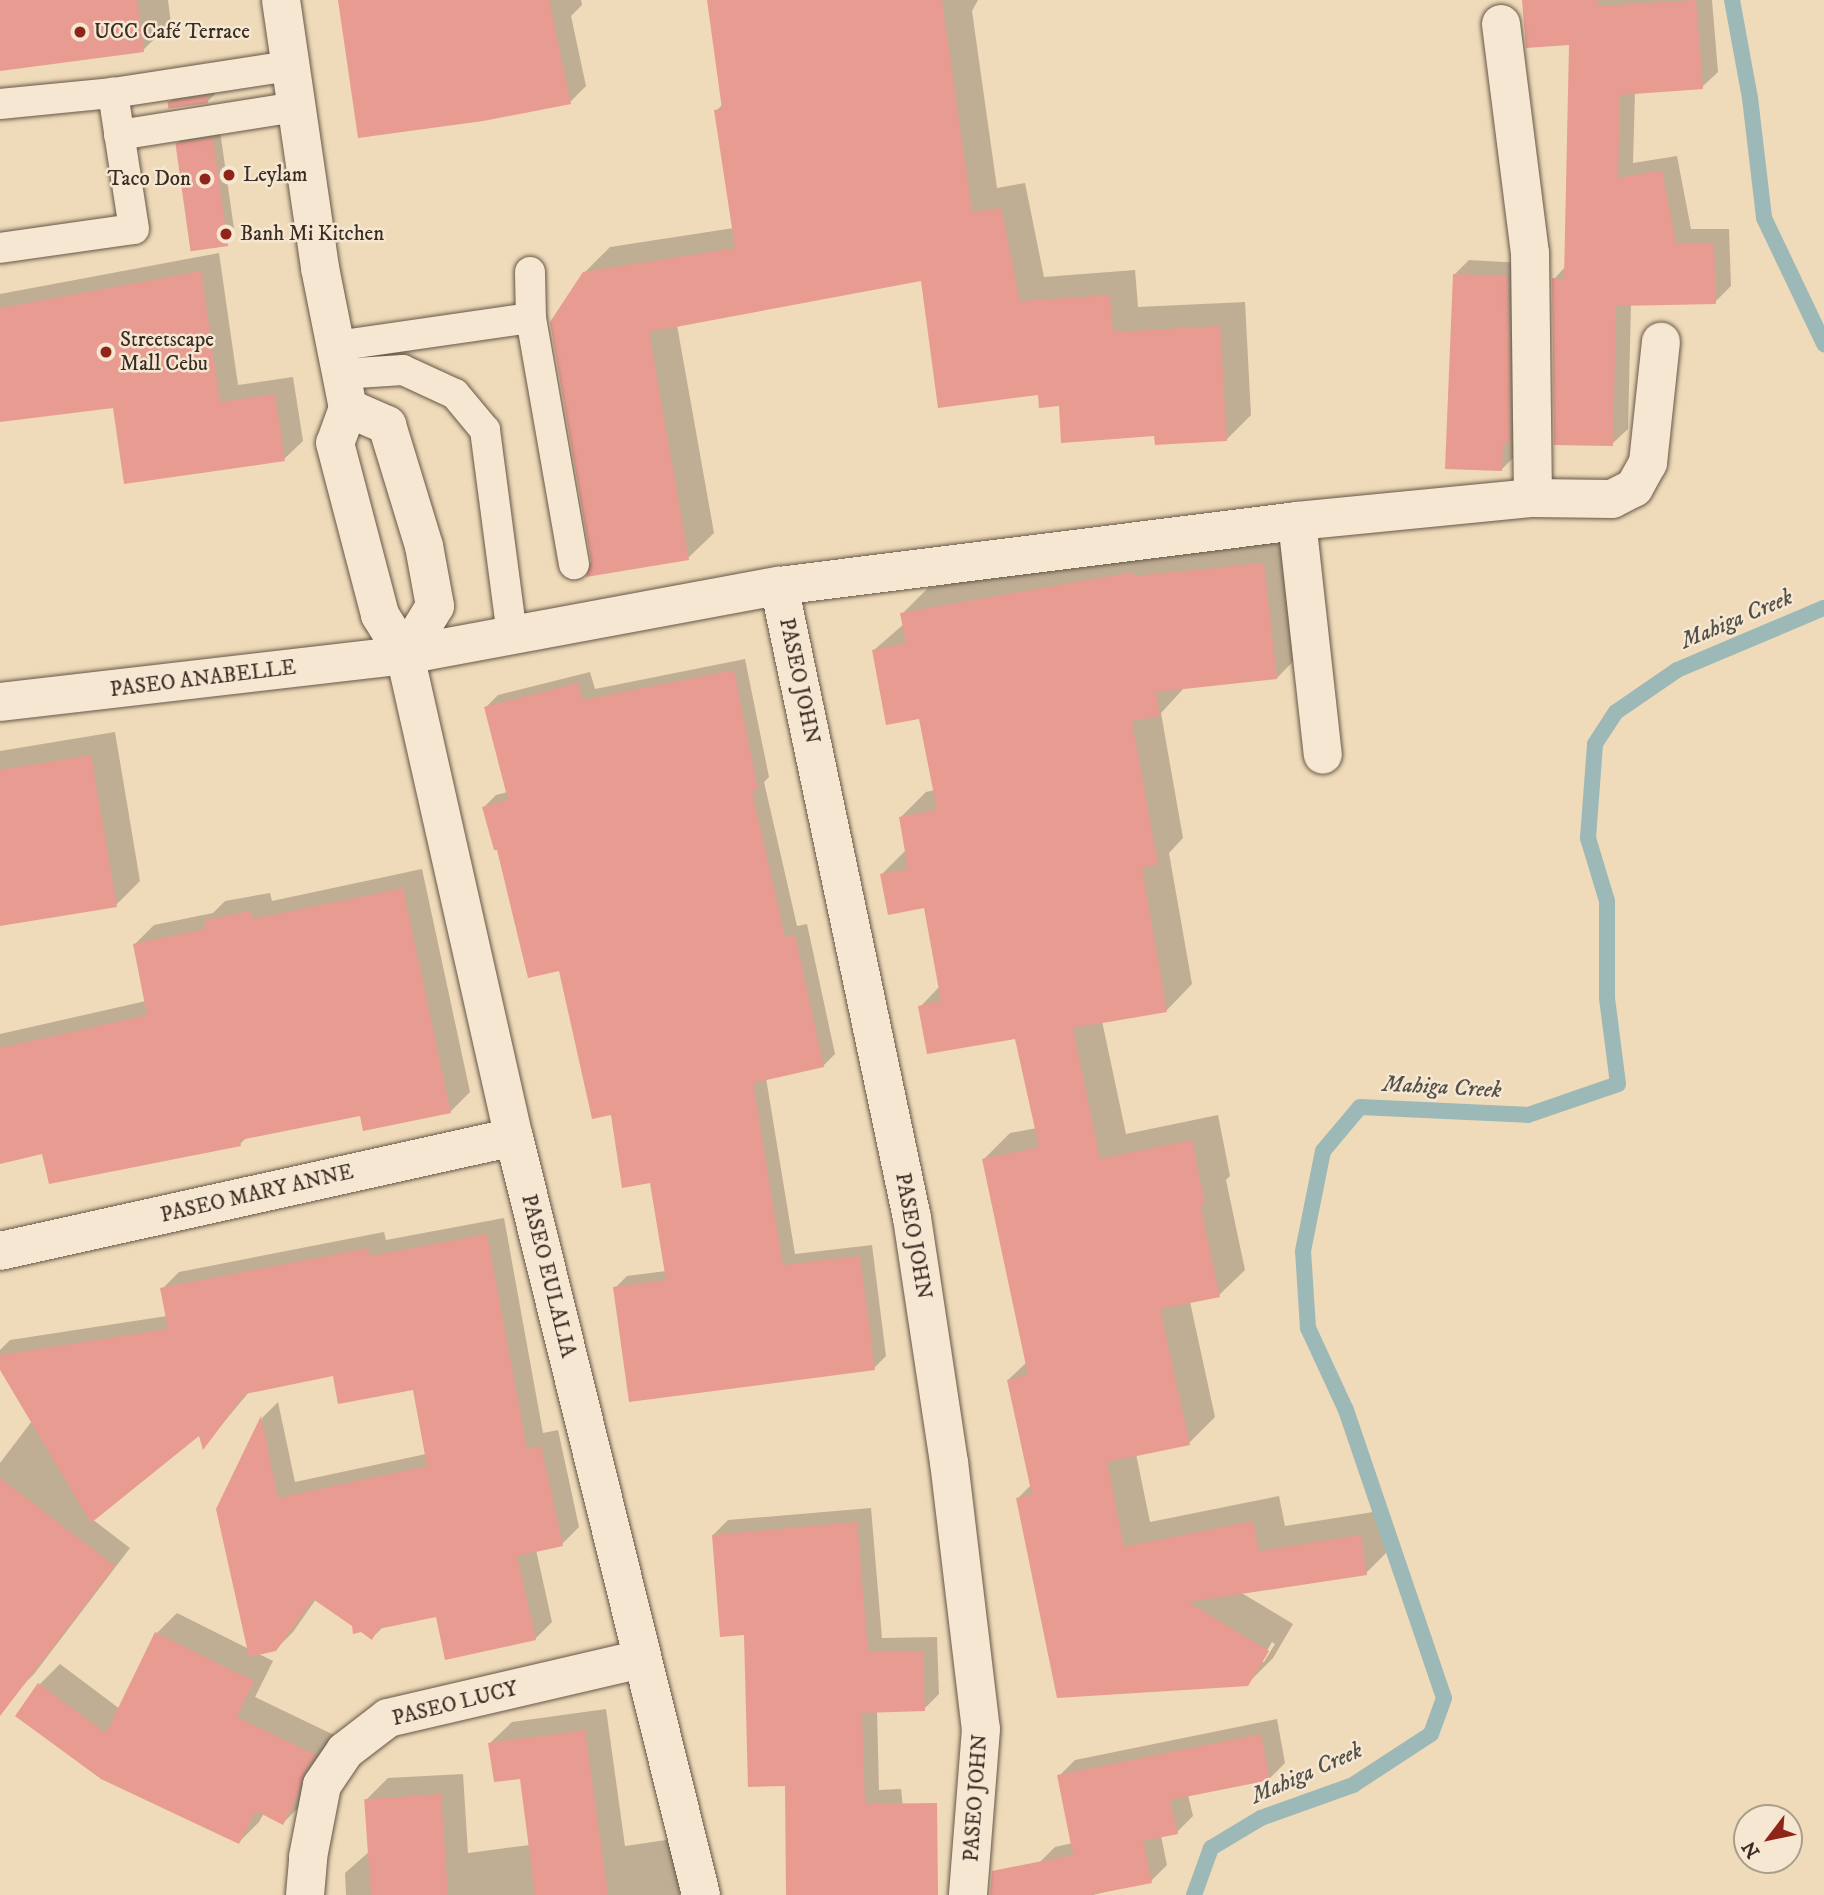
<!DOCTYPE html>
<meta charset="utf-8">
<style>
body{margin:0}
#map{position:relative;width:1824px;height:1895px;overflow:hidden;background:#efdab9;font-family:"IM FELL DW Pica",serif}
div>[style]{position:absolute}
.shadow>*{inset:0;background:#0003}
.stream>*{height:16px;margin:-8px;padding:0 8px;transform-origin:8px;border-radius:8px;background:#9cb9b7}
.building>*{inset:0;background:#e89b91;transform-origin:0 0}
.roads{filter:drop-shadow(0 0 2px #665848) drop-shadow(0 0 2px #665848)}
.lane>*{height:30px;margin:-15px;padding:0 15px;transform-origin:15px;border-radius:15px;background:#f5e7d2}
.street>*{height:38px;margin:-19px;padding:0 19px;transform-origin:19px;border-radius:19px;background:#f5e7d2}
.secondary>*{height:38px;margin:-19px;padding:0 19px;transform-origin:19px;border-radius:19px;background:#f5e7d2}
.dots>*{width:19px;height:19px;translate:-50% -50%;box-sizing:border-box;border:4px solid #f5e7d2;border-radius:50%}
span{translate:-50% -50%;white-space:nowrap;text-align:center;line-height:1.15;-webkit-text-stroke:5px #f5e7d2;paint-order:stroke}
.poi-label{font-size:21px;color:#392d23}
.left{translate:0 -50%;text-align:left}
.right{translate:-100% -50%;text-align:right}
.street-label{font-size:21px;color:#392d23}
.water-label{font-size:23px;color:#525048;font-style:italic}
.north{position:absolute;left:1733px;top:1804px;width:70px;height:70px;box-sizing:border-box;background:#f5e7d2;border:2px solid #aa9d8c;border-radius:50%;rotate:238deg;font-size:19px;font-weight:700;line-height:28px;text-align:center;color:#392d23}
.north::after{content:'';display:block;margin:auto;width:24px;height:32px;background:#8f2418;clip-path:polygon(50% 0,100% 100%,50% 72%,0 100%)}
</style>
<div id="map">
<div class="shadow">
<i style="clip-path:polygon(0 0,168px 0,171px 23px,143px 50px,0 69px)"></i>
<i style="clip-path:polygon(340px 0,581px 0,582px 5px,571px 16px,586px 86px,570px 102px)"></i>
<i style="clip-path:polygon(709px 0,978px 0,972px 11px,997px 188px,1025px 183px,1044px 277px,1135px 270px,1138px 307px,1245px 302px,1251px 415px,1226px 440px,1156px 434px,1061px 404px,1040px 393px,922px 279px,677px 325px,714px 533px,688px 558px,593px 561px,584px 273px,610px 247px,734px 228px,716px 111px,723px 104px)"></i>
<i style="clip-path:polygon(1524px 0,1712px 0,1718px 72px,1702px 87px,1635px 92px,1633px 163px,1677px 156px,1691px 229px,1729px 229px,1731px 286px,1715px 302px,1631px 304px,1628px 429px,1612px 444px,1554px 279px,1566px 266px,1571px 43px)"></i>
<i style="clip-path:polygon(215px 90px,215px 94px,207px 102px,169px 103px,177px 95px)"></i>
<i style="clip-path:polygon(220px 131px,235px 236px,227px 244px,177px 144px,184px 137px)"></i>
<i style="clip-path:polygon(219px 253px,238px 385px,293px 377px,303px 441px,284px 459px,115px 406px,0 421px,0 294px)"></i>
<i style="clip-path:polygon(1469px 260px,1522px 263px,1516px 455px,1501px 470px,1454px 275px)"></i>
<i style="clip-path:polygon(evenodd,1290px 538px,1302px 652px,1277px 678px,1185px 687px,1161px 713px,1183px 838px,1169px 853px,1192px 984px,1167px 1010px,1102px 1021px,1126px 1134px,1218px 1115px,1230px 1176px,1226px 1180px,1245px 1270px,1219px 1295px,1190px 1302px,1215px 1417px,1189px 1443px,1136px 1454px,1150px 1522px,1279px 1496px,1285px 1526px,1386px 1510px,1392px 1547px,1366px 1573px,1240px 1592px,1293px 1624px,1273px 1658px,1247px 1684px,1017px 1499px,1031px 1485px,1008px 1380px,1027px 1362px,984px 1159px,1010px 1133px,1037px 1128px,1017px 1036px,920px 1007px,940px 986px,926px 906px,882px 874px,906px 850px,900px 818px,926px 792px,935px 790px,921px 717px,874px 650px,904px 624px,902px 614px,928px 588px,1158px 547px,1290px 538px,1272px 1642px,1275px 1644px,1264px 1662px,1260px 1662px,1272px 1642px)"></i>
<i style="clip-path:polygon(745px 659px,769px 777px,764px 782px,797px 926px,807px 924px,835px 1054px,823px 1066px,766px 1078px,795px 1254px,872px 1245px,886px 1356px,874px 1368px,615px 1288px,627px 1276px,666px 1271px,652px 1181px,612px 1113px,561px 969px,498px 848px,484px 807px,496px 795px,508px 792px,486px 707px,498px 695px,590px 672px,595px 689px)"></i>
<i style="clip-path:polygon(115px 732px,140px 881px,116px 905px,0 925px,0 751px)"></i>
<i style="clip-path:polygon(422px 869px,470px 1092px,450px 1112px,362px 1114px,247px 1137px,240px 1144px,44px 1152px,0 1162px,0 1034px,146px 1001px,135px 944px,154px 925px,213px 913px,225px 901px,270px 893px,272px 901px)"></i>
<i style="clip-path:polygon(504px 1218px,543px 1433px,558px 1430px,579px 1527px,562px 1544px,536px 1550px,552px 1622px,535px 1639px,437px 1615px,385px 1625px,372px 1638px,316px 1599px,293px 1632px,276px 1649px,257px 1653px,273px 1661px,255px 1697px,334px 1735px,323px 1751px,303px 1803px,283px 1823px,264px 1813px,259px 1822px,239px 1842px,102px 1778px,17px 1716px,40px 1684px,60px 1664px,120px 1709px,157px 1633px,177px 1613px,249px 1649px,218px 1509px,263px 1417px,278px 1402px,295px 1482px,426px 1454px,414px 1388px,334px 1374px,249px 1392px,204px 1446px,201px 1433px,92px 1519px,130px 1548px,34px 1674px,18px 1690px,0 1677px,0 1463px,32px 1421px,0 1367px,0 1350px,10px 1340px,167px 1316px,162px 1289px,179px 1272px,384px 1232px,386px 1240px)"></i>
<i style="clip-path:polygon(871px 1508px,882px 1638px,937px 1637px,939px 1694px,924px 1709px,877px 1711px,879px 1790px,901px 1789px,912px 1895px,786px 1895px,786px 1784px,745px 1633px,713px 1535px,728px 1520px)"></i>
<i style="clip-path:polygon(606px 1709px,625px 1846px,673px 1839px,680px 1895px,346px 1895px,345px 1873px,370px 1851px,366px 1800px,388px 1778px,463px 1774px,468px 1853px,530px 1845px,521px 1777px,490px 1743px,512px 1722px)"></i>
<i style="clip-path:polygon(1277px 1719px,1285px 1763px,1269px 1779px,1188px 1795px,1193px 1816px,1177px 1832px,1161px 1836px,1167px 1865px,1151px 1881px,1093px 1895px,1045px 1895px,1039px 1863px,1055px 1847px,1073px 1843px,1059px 1776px,1075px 1760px)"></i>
</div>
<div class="stream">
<i style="left:1732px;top:0;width:100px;rotate:79.6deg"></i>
<i style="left:1750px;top:98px;width:121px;rotate:83.3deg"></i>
<i style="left:1764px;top:218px;width:140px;rotate:64.5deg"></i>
<i style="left:1194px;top:1895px;width:50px;rotate:-70.1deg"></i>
<i style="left:1211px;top:1848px;width:58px;rotate:-31deg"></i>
<i style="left:1261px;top:1818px;width:98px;rotate:-19.7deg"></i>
<i style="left:1353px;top:1785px;width:93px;rotate:-33.2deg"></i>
<i style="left:1431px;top:1734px;width:38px;rotate:-70deg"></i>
<i style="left:1444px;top:1698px;width:306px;rotate:-108.8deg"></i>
<i style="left:1345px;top:1408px;width:88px;rotate:-114.8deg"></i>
<i style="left:1308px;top:1328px;width:77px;rotate:-93.7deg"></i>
<i style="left:1303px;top:1251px;width:102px;rotate:-78.7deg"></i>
<i style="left:1323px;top:1151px;width:57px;rotate:-49.9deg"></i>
<i style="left:1360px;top:1107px;width:168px;rotate:2.7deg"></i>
<i style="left:1528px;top:1115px;width:95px;rotate:-19deg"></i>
<i style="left:1618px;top:1084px;width:87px;rotate:-97.3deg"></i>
<i style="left:1607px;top:998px;width:97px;rotate:-90deg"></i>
<i style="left:1607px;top:901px;width:66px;rotate:-106.8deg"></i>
<i style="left:1588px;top:838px;width:94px;rotate:-85.7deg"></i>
<i style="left:1595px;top:744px;width:38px;rotate:-57deg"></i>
<i style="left:1616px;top:712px;width:74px;rotate:-34.5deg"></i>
<i style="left:1677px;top:670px;width:160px;rotate:-22.9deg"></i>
</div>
<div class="building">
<i style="clip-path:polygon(0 0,137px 0,144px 52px,0 71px)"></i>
<i style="clip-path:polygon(338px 0,549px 0,571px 104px,483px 121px,358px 138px)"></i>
<i style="clip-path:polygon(707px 0,942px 0,972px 212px,1001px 208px,1020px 301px,1110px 295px,1113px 332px,1220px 326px,1227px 441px,1155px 445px,1154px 436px,1061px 443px,1059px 406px,1039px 408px,1038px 395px,938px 408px,921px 281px,649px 332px,689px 560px,586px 577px,591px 561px,550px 322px,583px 272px,735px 248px,714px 110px,722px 109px)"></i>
<i style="clip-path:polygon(1522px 0,1598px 0,1598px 6px,1696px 0,1703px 89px,1620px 95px,1618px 178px,1662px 170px,1676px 244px,1714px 244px,1716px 304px,1616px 306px,1613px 446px,1554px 445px,1552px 278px,1564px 279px,1569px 45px,1526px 48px)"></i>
<i style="left:207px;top:96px;width:7px;height:40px;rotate:82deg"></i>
<i style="left:213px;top:138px;width:109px;height:38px;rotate:82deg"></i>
<i style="clip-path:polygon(201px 271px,220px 402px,275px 394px,285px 461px,124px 484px,113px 408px,0 422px,0 308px)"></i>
<i style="clip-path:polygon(1453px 274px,1508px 276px,1510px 443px,1503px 443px,1502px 471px,1445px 469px)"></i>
<i style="clip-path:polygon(1264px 563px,1277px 679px,1156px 692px,1160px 716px,1132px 721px,1158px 865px,1142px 868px,1167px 1012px,1073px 1028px,1100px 1159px,1192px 1140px,1205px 1204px,1200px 1205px,1220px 1297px,1160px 1309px,1190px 1445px,1107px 1462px,1124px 1547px,1253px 1521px,1259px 1551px,1361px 1535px,1367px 1575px,1188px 1602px,1269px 1651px,1248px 1686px,1057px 1698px,1016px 1498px,1032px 1495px,1007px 1380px,1028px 1375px,982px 1159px,1039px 1147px,1015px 1039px,927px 1054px,918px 1006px,941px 1001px,924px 908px,888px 915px,880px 874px,908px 869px,899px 817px,937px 810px,919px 719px,886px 725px,872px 650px,906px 643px,900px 613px,1133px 572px,1134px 576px)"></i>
<i style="clip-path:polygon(734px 670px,758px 790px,752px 792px,785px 937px,795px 935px,824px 1067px,753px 1083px,783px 1265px,860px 1256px,875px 1370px,629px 1402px,613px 1287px,666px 1280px,650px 1183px,622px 1188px,611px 1115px,592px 1119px,559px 971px,528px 978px,497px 850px,494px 850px,482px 807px,508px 800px,484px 707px,578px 683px,583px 700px)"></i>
<i style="clip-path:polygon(91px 755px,117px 907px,0 926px,0 770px)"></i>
<i style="clip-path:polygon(403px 888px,451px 1113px,363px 1131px,360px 1116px,240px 1140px,241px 1146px,49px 1184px,42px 1154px,0 1164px,0 1048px,147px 1015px,133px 944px,206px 929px,204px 920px,251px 911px,253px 919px)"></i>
<i style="clip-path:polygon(487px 1234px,527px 1449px,541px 1446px,563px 1546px,517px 1556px,536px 1640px,445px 1660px,436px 1617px,378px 1629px,372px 1640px,361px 1632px,353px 1634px,352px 1626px,313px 1599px,276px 1651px,249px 1657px,216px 1509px,261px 1416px,278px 1498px,427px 1466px,413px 1390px,338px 1404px,333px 1376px,245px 1394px,203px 1450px,199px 1436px,91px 1523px,0 1370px,0 1355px,168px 1329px,160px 1288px,368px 1248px,370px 1256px)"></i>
<i style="clip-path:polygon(0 1478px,115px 1566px,0 1716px)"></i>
<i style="clip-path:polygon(857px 1522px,868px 1652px,923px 1651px,925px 1711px,862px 1713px,865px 1804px,937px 1803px,938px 1895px,786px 1895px,785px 1786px,748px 1787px,744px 1635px,720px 1637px,712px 1535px)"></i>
<i style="clip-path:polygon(155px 1632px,254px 1681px,237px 1717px,316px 1755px,304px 1773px,298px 1795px,283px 1825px,256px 1811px,239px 1844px,101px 1779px,15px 1716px,38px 1683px,106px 1733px)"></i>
<i style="clip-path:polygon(585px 1730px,608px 1895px,535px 1895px,520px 1779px,494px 1782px,488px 1743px)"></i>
<i style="clip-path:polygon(1261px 1734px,1270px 1780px,1170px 1800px,1178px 1834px,1143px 1841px,1152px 1883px,1090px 1895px,990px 1895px,992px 1871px,1073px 1855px,1057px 1775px)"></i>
<i style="left:441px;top:1794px;width:101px;height:77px;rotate:86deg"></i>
</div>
<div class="roads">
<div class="lane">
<i style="left:0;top:104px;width:114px;rotate:-5.6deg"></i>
<i style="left:113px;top:93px;width:179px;rotate:-8.7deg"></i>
<i style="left:119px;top:135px;width:179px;rotate:-9deg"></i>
<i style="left:0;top:248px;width:135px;rotate:-8.1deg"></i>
<i style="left:134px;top:229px;width:138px;rotate:-98.8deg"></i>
<i style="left:530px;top:272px;width:46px;rotate:88.8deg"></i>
<i style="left:531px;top:318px;width:250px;rotate:80.1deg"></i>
<i style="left:336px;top:346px;width:197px;rotate:-8.2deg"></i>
<i style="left:341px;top:374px;width:62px;rotate:-3.7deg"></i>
<i style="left:403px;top:370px;width:57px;rotate:24.8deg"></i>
<i style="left:455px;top:394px;width:47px;rotate:50.2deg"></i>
<i style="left:485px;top:430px;width:207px;rotate:82.5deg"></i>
</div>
<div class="street">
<i style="left:1501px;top:24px;width:231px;rotate:82.8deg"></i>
<i style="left:1530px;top:253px;width:245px;rotate:89.3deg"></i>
<i style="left:1297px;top:521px;width:235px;rotate:83.7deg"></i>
<i style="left:779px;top:586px;width:646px;rotate:78.12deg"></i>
<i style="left:912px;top:1218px;width:247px;rotate:81.4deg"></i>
<i style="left:949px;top:1462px;width:269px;rotate:83.2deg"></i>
<i style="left:981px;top:1729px;width:167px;rotate:94.5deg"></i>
<i style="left:0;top:702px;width:408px;rotate:-6.6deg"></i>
<i style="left:405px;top:655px;width:380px;rotate:-10.5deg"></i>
<i style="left:779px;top:586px;width:522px;rotate:-7.15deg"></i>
<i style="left:1297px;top:521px;width:237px;rotate:-5.6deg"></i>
<i style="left:1533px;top:498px;width:79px;rotate:0.7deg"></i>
<i style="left:1612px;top:499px;width:25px;rotate:-27deg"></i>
<i style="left:1634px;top:488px;width:29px;rotate:-61deg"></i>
<i style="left:1648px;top:463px;width:122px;rotate:-83.9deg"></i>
<i style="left:0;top:1251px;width:526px;rotate:-12.51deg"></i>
<i style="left:305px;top:1895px;width:38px;rotate:-85deg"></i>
<i style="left:308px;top:1857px;width:73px;rotate:-79deg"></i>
<i style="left:322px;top:1785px;width:41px;rotate:-55.9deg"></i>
<i style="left:345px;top:1751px;width:54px;rotate:-37.5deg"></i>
<i style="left:388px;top:1718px;width:260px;rotate:-13.1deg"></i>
</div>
<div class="secondary">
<i style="left:281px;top:0;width:271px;rotate:81.7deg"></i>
<i style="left:320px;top:268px;width:143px;rotate:78.7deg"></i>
<i style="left:348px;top:408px;width:37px;rotate:110deg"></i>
<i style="left:335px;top:443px;width:178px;rotate:75.3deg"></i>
<i style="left:380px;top:615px;width:47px;rotate:58deg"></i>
<i style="left:405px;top:655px;width:494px;rotate:77.3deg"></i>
<i style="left:514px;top:1137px;width:781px;rotate:76.14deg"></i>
<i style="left:348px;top:408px;width:43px;rotate:23.6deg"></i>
<i style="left:387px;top:425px;width:127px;rotate:73deg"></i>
<i style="left:424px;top:546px;width:61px;rotate:79.6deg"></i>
<i style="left:435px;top:606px;width:57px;rotate:121.5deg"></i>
</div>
</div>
<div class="dots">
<i style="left:80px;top:32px;background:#8f2418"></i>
<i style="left:229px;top:175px;background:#8f2418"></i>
<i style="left:205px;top:179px;background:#8f2418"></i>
<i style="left:226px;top:234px;background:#8f2418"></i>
<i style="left:106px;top:352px;background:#8f2418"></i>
</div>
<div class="poi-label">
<span class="left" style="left:94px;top:32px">UCC Café Terrace</span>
<span class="left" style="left:243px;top:175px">Leylam</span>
<span class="right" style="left:191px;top:179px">Taco Don</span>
<span class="left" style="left:240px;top:234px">Banh Mi Kitchen</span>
<span class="left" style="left:120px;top:352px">Streetscape<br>Mall Cebu</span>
</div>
<div class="street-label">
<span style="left:203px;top:679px;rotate:-7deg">PASEO ANABELLE</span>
<span style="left:799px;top:681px;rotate:78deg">PASEO JOHN</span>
<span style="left:257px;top:1194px;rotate:-13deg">PASEO MARY ANNE</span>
<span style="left:913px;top:1236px;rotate:80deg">PASEO JOHN</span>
<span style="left:548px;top:1276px;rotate:76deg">PASEO EULALIA</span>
<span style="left:455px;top:1704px;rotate:-14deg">PASEO LUCY</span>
<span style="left:976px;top:1798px;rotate:-86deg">PASEO JOHN</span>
</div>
<div class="water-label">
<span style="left:1737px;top:620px;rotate:-23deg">Mahiga Creek</span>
<span style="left:1442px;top:1088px;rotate:3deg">Mahiga Creek</span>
<span style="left:1307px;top:1774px;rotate:-24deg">Mahiga Creek</span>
</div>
<div class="north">N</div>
</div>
